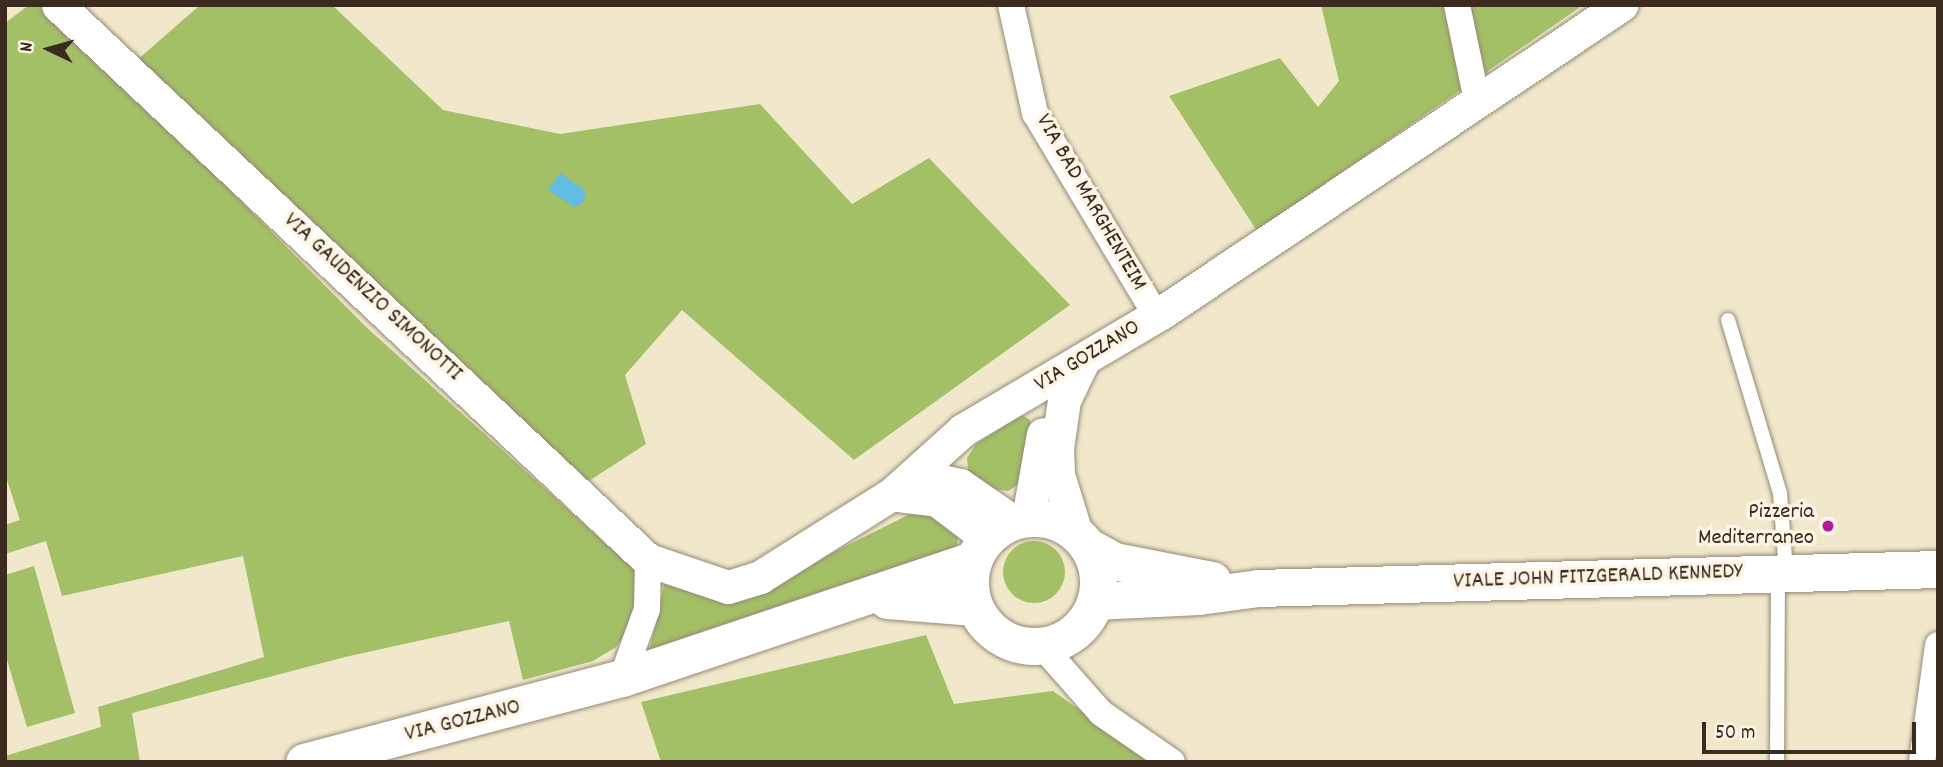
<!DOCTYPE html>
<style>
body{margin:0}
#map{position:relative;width:1943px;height:767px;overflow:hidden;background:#f1e8cc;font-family:Dekko,sans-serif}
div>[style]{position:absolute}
.green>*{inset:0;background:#a3c067}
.round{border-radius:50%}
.water>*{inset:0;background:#65bce2}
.roads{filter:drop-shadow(0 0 2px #968975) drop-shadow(0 0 2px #968975)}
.service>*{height:14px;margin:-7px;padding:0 7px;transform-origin:7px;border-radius:7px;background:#fff}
.minor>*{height:26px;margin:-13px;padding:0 13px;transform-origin:13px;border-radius:13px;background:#fff}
.tertiary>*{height:33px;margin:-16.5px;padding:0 16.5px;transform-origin:16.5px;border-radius:16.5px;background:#fff}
.secondary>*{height:37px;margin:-18.5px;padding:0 18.5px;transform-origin:18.5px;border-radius:18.5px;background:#fff}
.secondary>.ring{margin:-18.5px;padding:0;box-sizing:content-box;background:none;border:37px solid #fff;border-radius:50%}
.dots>*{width:19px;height:19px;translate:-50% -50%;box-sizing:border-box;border:4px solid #fcf5e5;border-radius:50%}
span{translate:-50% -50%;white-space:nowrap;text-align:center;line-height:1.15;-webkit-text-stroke:7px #fcf5e5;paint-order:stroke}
.street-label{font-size:23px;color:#3b2a1e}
.poi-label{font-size:23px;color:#3b2a1e}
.right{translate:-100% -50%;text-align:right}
.frame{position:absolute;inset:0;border:7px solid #3b2a1e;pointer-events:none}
.north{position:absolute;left:14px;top:14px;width:70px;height:70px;-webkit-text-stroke:5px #fcf5e5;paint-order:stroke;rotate:275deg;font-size:19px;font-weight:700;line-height:28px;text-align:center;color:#3b2a1e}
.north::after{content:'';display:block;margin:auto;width:24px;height:32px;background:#3b2a1e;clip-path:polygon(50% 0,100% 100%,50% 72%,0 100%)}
.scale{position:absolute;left:1702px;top:722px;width:214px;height:32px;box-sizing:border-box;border:4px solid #3b2a1e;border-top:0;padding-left:9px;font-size:21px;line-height:24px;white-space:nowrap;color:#3b2a1e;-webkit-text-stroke:5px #fcf5e5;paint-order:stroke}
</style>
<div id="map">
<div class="green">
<i style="clip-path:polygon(29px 5px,47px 5px,365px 326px,636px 571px,640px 590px,631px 626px,616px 647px,593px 661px,523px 680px,509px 621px,345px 657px,132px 713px,140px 762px,5px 762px,5px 756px,101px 727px,98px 707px,264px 657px,243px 556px,62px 596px,46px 541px,5px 554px,5px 525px,20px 520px,5px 474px,5px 23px)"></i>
<i style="clip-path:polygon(200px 5px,332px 5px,443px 110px,560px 134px,760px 104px,852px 204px,929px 158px,1070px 305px,854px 460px,682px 310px,625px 375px,646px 444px,575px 490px,127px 69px)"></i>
<i style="clip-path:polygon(1321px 5px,1583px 5px,1257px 231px,1169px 96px,1280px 58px,1318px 107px,1339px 81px)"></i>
<i style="clip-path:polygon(1022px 415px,1030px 420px,1030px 447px,1019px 484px,1008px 491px,979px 487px,968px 471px,967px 458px,976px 444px)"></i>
<i style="clip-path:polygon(924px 507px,959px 532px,957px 545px,934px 566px,648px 657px,665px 581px,756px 591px)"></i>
<i class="round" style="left:1003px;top:541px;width:62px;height:62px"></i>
<i style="clip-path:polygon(34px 566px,75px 713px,27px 727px,5px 653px,5px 575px)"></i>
<i style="clip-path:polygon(926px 635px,954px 704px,1053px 691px,1153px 762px,661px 762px,641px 702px)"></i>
</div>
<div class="water">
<i style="clip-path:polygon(560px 173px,586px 191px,583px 203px,574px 207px,548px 190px)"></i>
</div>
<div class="roads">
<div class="service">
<i style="left:1728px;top:320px;width:181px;rotate:73.3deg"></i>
<i style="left:1780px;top:493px;width:78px;rotate:85.6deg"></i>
<i style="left:1777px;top:762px;width:188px;rotate:-89.7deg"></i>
</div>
<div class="minor">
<i style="left:1011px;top:5px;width:111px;rotate:77.5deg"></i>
<i style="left:1035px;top:113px;width:235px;rotate:59.1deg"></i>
<i style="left:1457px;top:5px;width:98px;rotate:78.2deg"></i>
<i style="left:1042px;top:646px;width:89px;rotate:48.6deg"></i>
<i style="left:1101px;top:713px;width:86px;rotate:34.6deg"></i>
<i style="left:622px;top:678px;width:73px;rotate:-70.1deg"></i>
<i style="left:647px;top:609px;width:49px;rotate:-88.8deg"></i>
<i style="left:1922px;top:762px;width:118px;rotate:-82.2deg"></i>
</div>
<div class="tertiary">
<i style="left:58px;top:5px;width:810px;rotate:43.25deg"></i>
<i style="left:648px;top:560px;width:84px;rotate:18.6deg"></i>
<i style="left:728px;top:587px;width:34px;rotate:-17deg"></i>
<i style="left:760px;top:577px;width:156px;rotate:-32.2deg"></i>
<i style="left:892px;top:494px;width:96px;rotate:-42deg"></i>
<i style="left:963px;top:430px;width:230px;rotate:-30.6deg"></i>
<i style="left:1161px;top:313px;width:554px;rotate:-33.8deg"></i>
<i style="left:914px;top:475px;width:47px;rotate:12.3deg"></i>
<i style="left:960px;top:485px;width:63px;rotate:34.7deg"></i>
<i style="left:898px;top:495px;width:39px;rotate:7deg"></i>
<i style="left:937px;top:500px;width:63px;rotate:37.2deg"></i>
<i style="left:1028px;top:518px;width:85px;rotate:-79.9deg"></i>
<i style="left:1076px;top:533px;width:61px;rotate:-107.2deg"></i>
<i style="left:1058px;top:475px;width:27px;rotate:-92deg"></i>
<i style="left:1057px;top:448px;width:49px;rotate:-81.7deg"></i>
<i style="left:1064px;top:400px;width:43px;rotate:-64deg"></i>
</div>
<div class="secondary">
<i class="ring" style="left:970px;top:518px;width:91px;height:91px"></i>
<i style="left:1087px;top:546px;width:31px;rotate:29deg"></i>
<i style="left:1114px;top:561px;width:100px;rotate:11deg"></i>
<i style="left:887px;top:600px;width:87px;rotate:4.6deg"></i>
<i style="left:1095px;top:601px;width:104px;rotate:-2.8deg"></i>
<i style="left:1199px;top:596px;width:60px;rotate:-7.7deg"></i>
<i style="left:1258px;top:588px;width:680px;rotate:-1.6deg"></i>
<i style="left:304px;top:762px;width:329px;rotate:-14.8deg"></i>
<i style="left:622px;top:678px;width:370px;rotate:-18.6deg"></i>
</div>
</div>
<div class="dots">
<i style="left:1828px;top:526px;background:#b5179e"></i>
</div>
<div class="street-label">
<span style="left:1090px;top:203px;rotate:60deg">VIA BAD MARGHENTEIM</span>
<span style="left:372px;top:298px;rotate:43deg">VIA GAUDENZIO SIMONOTTI</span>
<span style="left:1088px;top:357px;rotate:-31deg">VIA GOZZANO</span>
<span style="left:1598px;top:578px;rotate:-2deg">VIALE JOHN FITZGERALD KENNEDY</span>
<span style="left:463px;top:722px;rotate:-14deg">VIA GOZZANO</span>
</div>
<div class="poi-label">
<span class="right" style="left:1814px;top:526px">Pizzeria<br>Mediterraneo</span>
</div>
<div class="frame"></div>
<div class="north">N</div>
<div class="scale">50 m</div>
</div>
